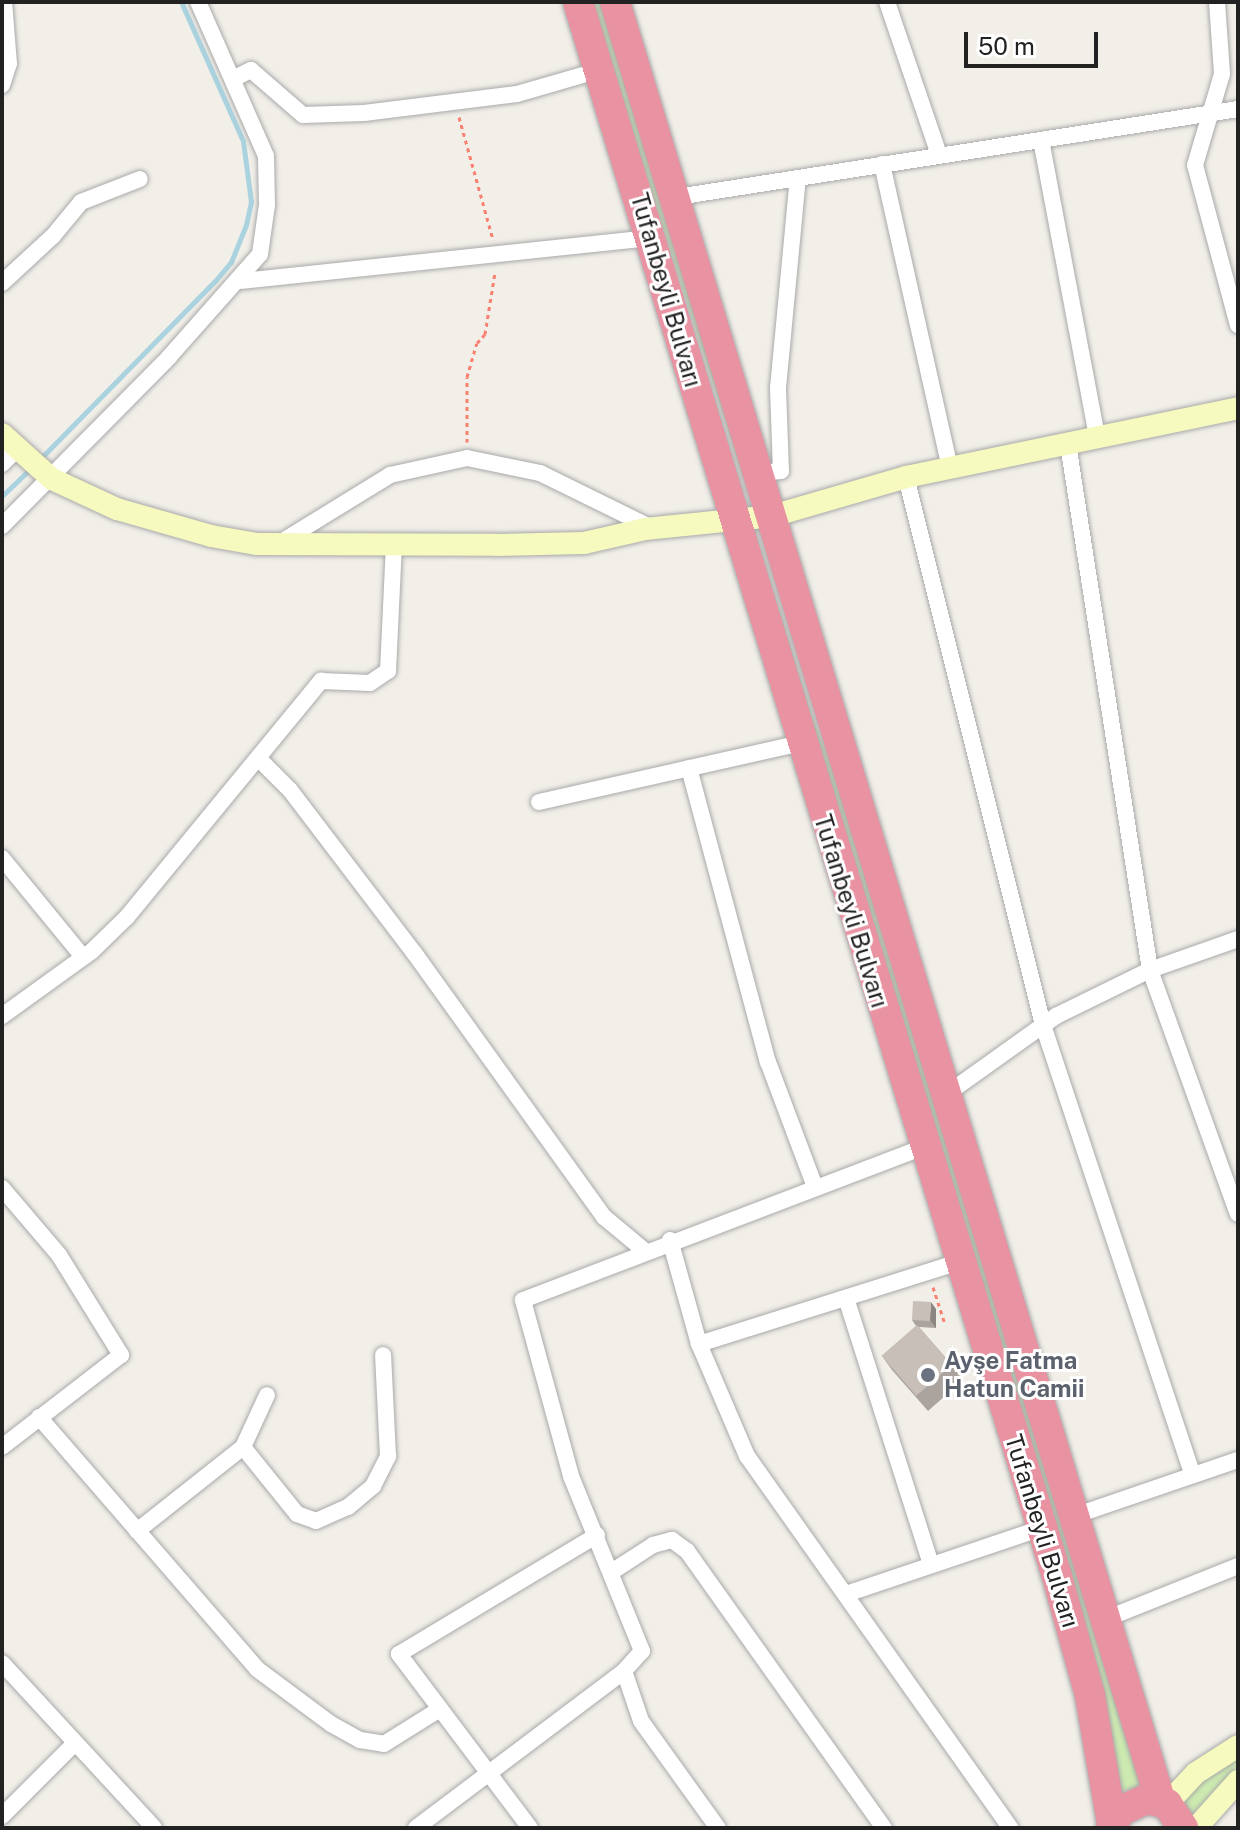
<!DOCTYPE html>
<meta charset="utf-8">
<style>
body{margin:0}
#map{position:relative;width:1240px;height:1830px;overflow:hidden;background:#f2efe9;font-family:"Public Sans",sans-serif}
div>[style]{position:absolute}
.grass>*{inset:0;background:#cdebb0}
.stream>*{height:5px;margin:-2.5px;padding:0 2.5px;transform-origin:2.5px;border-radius:2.5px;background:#aad3df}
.path>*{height:3px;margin-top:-1.5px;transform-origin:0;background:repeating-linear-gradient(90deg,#fa8072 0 4px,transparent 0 8px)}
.roads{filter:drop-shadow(0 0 2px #a9a9a9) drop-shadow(0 0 2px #a9a9a9)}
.street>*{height:16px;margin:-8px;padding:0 8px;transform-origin:8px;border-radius:8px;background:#fff}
.secondary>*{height:22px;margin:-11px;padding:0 11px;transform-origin:11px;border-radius:11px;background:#f7fabf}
.highway>*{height:30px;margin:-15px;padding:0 15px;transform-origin:15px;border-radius:15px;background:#e892a2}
.wall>*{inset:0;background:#aba49e}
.shaded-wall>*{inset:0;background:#8b8681}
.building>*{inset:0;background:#c7bfb8;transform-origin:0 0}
.dots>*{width:22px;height:22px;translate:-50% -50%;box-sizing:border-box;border:4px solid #fff;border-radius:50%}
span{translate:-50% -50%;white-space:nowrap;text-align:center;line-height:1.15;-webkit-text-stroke:6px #fff;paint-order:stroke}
.street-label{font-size:24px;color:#222}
.worship-label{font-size:24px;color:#5b616d;font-weight:700}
.left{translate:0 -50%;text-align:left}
.frame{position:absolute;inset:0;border:4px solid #222;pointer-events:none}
.scale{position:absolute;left:964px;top:32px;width:134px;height:36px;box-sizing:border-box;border:4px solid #222;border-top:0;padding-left:10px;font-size:24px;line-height:28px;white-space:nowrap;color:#222;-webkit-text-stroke:6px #fff;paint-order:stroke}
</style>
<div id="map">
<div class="grass">
<i style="clip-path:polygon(591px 2px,602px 2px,745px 473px,742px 474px)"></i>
<i style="clip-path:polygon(755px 532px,810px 710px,851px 819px,1146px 1785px,1122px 1791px,1114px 1749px,751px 533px)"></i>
<i style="clip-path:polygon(1238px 1758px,1238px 1765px,1185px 1822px,1174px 1799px)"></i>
</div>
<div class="stream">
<i style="left:41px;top:458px;width:248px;rotate:-45.5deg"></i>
<i style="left:215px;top:281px;width:25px;rotate:-50deg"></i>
<i style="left:231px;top:262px;width:40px;rotate:-68deg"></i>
<i style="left:246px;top:225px;width:24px;rotate:-78deg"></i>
<i style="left:251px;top:202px;width:62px;rotate:-97.5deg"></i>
<i style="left:243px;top:141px;width:152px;rotate:-114deg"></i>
<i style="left:2px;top:496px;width:40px;rotate:-44deg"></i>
</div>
<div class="path">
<i style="left:459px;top:117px;width:128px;rotate:74.5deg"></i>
<i style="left:467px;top:442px;width:65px;rotate:-90deg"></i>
<i style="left:467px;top:377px;width:35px;rotate:-74deg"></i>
<i style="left:477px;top:343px;width:12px;rotate:-48deg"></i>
<i style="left:485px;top:334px;width:63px;rotate:-80.8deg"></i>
<i style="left:933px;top:1287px;width:39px;rotate:72deg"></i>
</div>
<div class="roads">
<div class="street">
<i style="left:887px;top:2px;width:162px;rotate:71.2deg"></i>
<i style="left:1217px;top:2px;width:72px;rotate:86deg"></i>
<i style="left:1222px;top:74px;width:95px;rotate:106.5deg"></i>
<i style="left:1195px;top:165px;width:166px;rotate:75deg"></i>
<i style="left:233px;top:79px;width:20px;rotate:-27deg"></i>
<i style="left:251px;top:70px;width:69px;rotate:40.9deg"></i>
<i style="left:303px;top:115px;width:61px;rotate:-1.9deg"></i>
<i style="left:364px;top:113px;width:154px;rotate:-7.1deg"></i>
<i style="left:517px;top:94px;width:86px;rotate:-16.1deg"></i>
<i style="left:2px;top:85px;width:22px;rotate:-72deg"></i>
<i style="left:9px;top:64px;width:62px;rotate:-94.6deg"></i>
<i style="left:1041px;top:140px;width:302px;rotate:79.3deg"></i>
<i style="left:882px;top:164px;width:312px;rotate:77.4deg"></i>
<i style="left:677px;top:197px;width:568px;rotate:-8.91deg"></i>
<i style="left:241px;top:281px;width:413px;rotate:-6deg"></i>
<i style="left:2px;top:283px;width:69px;rotate:-42.7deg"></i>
<i style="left:53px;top:236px;width:44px;rotate:-50.5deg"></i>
<i style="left:81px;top:202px;width:63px;rotate:-21.3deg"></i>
<i style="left:1068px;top:444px;width:532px;rotate:81.14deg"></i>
<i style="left:1150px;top:970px;width:259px;rotate:70.2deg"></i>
<i style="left:2px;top:464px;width:24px;rotate:-45deg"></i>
<i style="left:759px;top:473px;width:22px;rotate:-5deg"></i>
<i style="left:781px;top:471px;width:83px;rotate:-92.1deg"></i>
<i style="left:778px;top:388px;width:211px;rotate:-84.6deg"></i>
<i style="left:906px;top:477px;width:565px;rotate:75.96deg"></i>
<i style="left:1043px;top:1025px;width:474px;rotate:71.6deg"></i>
<i style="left:2px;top:526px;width:238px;rotate:-45.3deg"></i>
<i style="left:169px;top:357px;width:137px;rotate:-48.5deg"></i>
<i style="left:260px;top:254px;width:49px;rotate:-81.9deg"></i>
<i style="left:267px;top:205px;width:49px;rotate:-91.2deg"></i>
<i style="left:266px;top:156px;width:168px;rotate:-113.8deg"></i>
<i style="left:278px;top:544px;width:132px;rotate:-31.6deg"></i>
<i style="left:390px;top:475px;width:79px;rotate:-12.4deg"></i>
<i style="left:467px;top:458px;width:75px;rotate:11.6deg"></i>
<i style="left:540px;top:473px;width:125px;rotate:26.2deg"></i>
<i style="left:258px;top:758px;width:45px;rotate:45deg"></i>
<i style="left:290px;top:790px;width:206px;rotate:52.7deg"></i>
<i style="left:415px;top:954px;width:324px;rotate:54.3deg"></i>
<i style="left:604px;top:1217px;width:53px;rotate:39.7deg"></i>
<i style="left:689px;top:768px;width:304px;rotate:75deg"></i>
<i style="left:768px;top:1062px;width:134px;rotate:69.4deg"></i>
<i style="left:539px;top:802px;width:268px;rotate:-12.7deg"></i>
<i style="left:2px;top:858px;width:128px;rotate:50.7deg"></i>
<i style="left:2px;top:1016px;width:111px;rotate:-35.8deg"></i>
<i style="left:92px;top:951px;width:49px;rotate:-44.2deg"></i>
<i style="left:127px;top:917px;width:306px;rotate:-50.6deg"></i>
<i style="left:321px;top:681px;width:49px;rotate:2.3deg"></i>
<i style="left:370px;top:683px;width:22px;rotate:-34deg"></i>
<i style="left:388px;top:671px;width:125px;rotate:-87.3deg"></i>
<i style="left:948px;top:1093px;width:133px;rotate:-35.5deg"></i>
<i style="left:1056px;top:1016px;width:105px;rotate:-26.1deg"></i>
<i style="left:1150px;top:970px;width:93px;rotate:-19.4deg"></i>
<i style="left:2px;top:1188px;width:88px;rotate:49.6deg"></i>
<i style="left:59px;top:1255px;width:118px;rotate:58.2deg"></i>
<i style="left:121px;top:1355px;width:150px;rotate:142.3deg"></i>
<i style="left:670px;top:1240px;width:108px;rotate:74.4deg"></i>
<i style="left:699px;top:1344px;width:122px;rotate:66.8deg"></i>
<i style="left:747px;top:1456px;width:456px;rotate:54.7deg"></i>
<i style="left:846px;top:1298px;width:280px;rotate:72.3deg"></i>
<i style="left:699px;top:1344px;width:273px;rotate:-17.5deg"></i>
<i style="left:39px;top:1417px;width:333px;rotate:49.1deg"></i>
<i style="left:257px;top:1669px;width:92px;rotate:36.6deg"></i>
<i style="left:331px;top:1724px;width:33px;rotate:29deg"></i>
<i style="left:360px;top:1740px;width:24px;rotate:9deg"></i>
<i style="left:384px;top:1744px;width:66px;rotate:-32deg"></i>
<i style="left:243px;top:1447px;width:86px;rotate:51.1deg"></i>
<i style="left:297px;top:1514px;width:20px;rotate:20deg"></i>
<i style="left:316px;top:1521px;width:35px;rotate:-24deg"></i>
<i style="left:348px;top:1507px;width:33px;rotate:-40deg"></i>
<i style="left:373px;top:1486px;width:34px;rotate:-63deg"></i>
<i style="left:388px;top:1456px;width:101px;rotate:-92.8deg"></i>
<i style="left:1077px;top:1515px;width:170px;rotate:-18.9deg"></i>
<i style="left:137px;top:1531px;width:135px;rotate:-38.4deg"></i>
<i style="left:243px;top:1447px;width:57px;rotate:-65.2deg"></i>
<i style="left:613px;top:1571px;width:48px;rotate:-33deg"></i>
<i style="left:653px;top:1545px;width:20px;rotate:-15deg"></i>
<i style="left:672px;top:1540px;width:19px;rotate:36deg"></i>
<i style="left:687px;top:1551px;width:340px;rotate:54.6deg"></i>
<i style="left:846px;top:1594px;width:207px;rotate:-18.6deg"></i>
<i style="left:1108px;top:1618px;width:140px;rotate:-21.8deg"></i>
<i style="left:2px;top:1663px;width:224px;rotate:47.3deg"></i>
<i style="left:624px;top:1671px;width:53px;rotate:71.2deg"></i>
<i style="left:641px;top:1721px;width:132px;rotate:54.3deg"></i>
<i style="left:2px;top:1816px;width:103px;rotate:-45deg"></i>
<i style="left:416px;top:1828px;width:261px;rotate:-37deg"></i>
<i style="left:624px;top:1671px;width:27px;rotate:-48deg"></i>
<i style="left:642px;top:1651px;width:189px;rotate:-112.1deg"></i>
<i style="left:571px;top:1476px;width:182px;rotate:-105.3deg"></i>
<i style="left:523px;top:1300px;width:428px;rotate:-20.9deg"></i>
<i style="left:530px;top:1828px;width:218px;rotate:-127deg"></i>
<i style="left:399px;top:1654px;width:231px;rotate:-31deg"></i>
</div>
<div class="secondary">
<i style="left:2px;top:434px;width:67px;rotate:42deg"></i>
<i style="left:52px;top:479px;width:72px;rotate:24.8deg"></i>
<i style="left:117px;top:509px;width:98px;rotate:16deg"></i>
<i style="left:211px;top:536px;width:47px;rotate:9.9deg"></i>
<i style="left:257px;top:544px;width:240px;rotate:0.2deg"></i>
<i style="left:497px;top:545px;width:87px;rotate:-1.3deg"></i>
<i style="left:584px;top:543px;width:63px;rotate:-12.9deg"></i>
<i style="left:645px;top:529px;width:128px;rotate:-5.8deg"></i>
<i style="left:772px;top:516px;width:140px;rotate:-16.2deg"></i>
<i style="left:906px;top:477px;width:339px;rotate:-11.7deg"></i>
<i style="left:1167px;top:1804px;width:42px;rotate:-46.9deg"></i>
<i style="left:1196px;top:1773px;width:50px;rotate:-32.7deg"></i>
<i style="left:1196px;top:1828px;width:63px;rotate:-48.2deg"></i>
</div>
<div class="highway">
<i style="left:578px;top:2px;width:1642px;rotate:73.08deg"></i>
<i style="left:1056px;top:1573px;width:128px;rotate:74.5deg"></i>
<i style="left:1090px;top:1696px;width:129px;rotate:80.2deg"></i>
<i style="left:615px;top:2px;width:1881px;rotate:73.13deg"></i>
<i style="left:1111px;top:1828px;width:19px;rotate:-62deg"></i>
<i style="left:1120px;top:1811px;width:30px;rotate:-24deg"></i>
<i style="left:1147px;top:1799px;width:21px;rotate:14deg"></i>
<i style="left:1167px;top:1804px;width:29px;rotate:56deg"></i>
</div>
</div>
<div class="wall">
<i style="clip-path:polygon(936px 1309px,936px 1328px,919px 1327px,952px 1365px,963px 1380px,928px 1411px,892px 1370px,882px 1356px,916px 1326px,912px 1320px)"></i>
</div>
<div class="shaded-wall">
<i style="clip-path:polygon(931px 1302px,936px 1309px,936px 1328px,930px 1320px)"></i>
</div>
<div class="building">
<i style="left:913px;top:1301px;width:18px;height:19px;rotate:3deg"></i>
<i style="left:917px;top:1325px;width:53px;height:47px;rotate:49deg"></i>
</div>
<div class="dots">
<i style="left:928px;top:1375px;background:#6b7280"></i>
</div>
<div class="street-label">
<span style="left:666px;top:290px;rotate:74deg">Tufanbeyli Bulvarı</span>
<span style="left:851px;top:911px;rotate:73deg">Tufanbeyli Bulvarı</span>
<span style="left:1042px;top:1531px;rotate:73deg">Tufanbeyli Bulvarı</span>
</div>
<div class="worship-label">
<span class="left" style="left:944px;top:1375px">Ayşe Fatma<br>Hatun Camii</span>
</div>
<div class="frame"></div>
<div class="scale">50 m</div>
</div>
